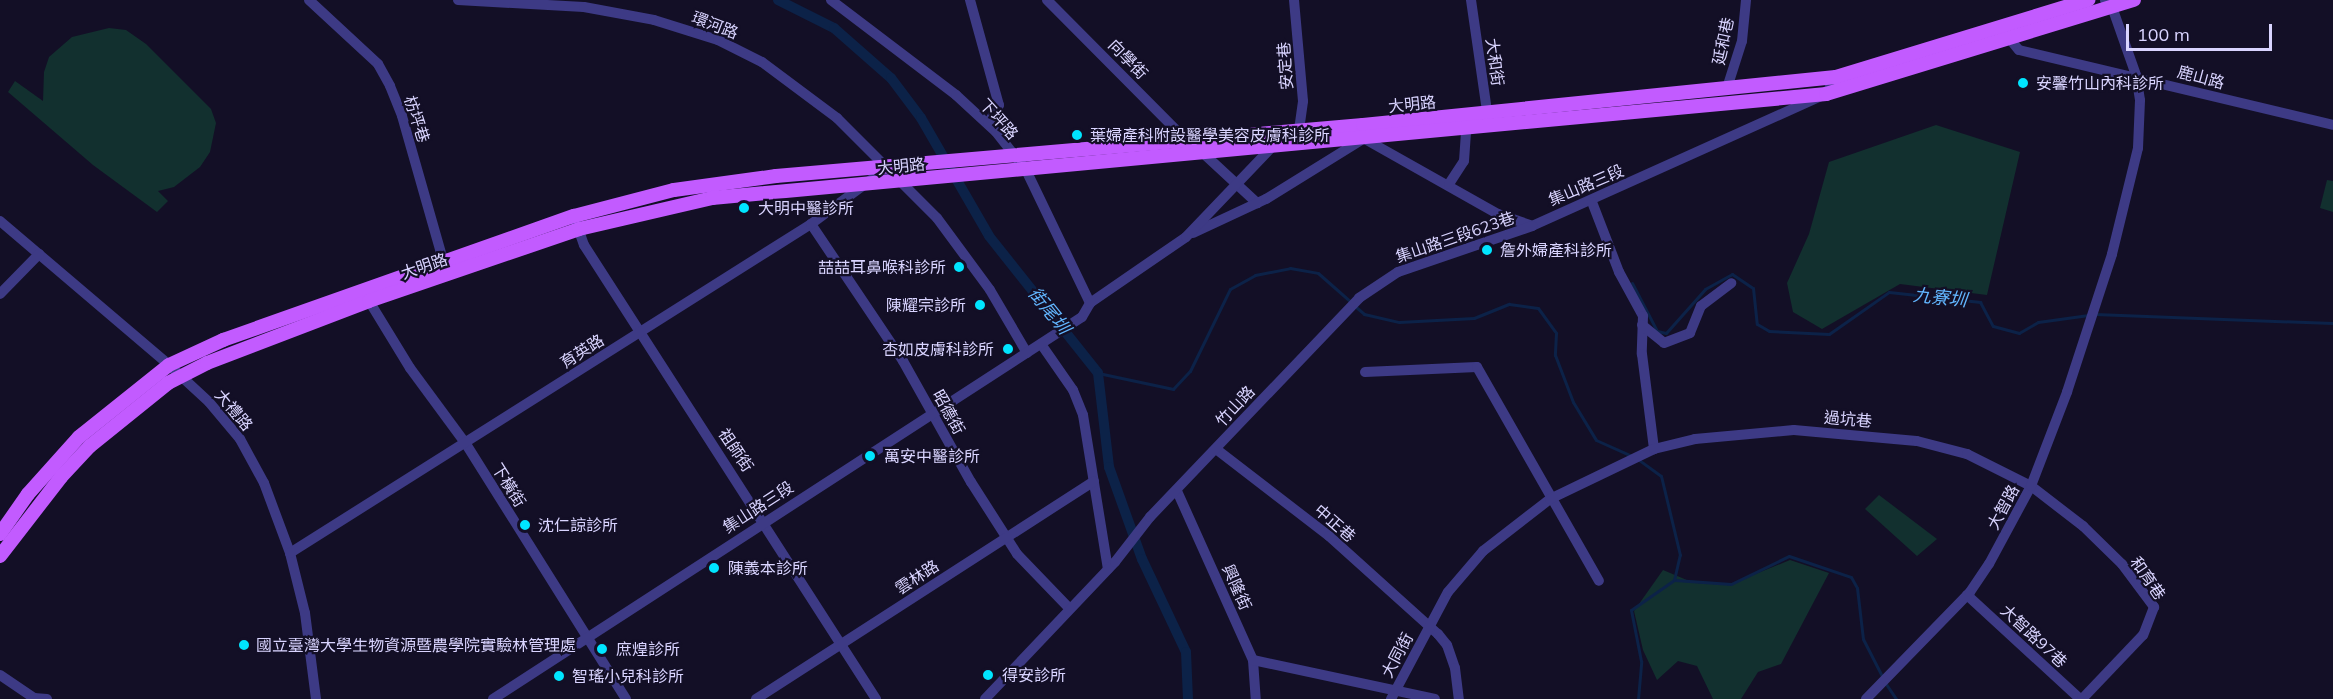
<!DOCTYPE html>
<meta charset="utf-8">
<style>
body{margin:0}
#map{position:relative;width:2333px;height:699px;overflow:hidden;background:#130f26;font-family:Mulish,"Noto Sans TC",sans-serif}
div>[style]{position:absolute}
.green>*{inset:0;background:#12302f}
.stream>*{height:3px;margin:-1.5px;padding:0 1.5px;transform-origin:1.5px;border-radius:1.5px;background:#0c2248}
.canal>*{height:10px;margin:-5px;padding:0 5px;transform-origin:5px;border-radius:5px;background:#0c2248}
.minor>*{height:10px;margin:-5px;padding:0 5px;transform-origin:5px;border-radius:5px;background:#3d3a85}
.major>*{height:14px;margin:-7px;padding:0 7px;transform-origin:7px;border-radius:7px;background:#c25bff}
.dots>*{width:16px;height:16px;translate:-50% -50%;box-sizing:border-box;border:3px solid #130f26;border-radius:50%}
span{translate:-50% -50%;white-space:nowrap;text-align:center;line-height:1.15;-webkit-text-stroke:4.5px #130f26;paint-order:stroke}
.street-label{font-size:16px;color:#d9d4ff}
.poi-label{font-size:16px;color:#d9d4ff}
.left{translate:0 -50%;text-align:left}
.right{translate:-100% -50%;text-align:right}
.water-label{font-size:18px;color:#62b6ff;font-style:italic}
.scale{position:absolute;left:2126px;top:24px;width:146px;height:27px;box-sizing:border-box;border:3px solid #d9d4ff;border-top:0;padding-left:8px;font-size:18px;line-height:21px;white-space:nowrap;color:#d9d4ff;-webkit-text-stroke:4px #130f26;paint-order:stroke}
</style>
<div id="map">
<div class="green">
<i style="clip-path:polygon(109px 28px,126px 30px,146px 44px,211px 109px,216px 123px,210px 152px,200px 167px,174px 187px,158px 191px,168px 201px,157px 212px,93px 165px,8px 92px,15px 81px,43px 101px,44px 72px,49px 57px,72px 37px)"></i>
<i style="clip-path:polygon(1936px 125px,2020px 152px,1987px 295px,1900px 284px,1822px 329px,1793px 312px,1787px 283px,1809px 234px,1829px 162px)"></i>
<i style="clip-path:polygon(2327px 180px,2333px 181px,2333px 212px,2320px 208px)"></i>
<i style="clip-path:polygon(1879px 495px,1937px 539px,1917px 556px,1865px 509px)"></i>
<i style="clip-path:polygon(1790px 560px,1829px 573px,1781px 664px,1758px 672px,1741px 699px,1713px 699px,1697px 666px,1678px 661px,1657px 680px,1643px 650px,1634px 611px,1663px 570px,1694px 583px,1731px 584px)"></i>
</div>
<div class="stream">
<i style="left:1632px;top:283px;width:54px;rotate:62.5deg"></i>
<i style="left:1657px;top:331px;width:9px;rotate:13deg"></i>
<i style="left:1666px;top:333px;width:59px;rotate:-48.4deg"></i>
<i style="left:1705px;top:289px;width:31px;rotate:-29deg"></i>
<i style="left:1732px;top:274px;width:25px;rotate:34deg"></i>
<i style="left:1753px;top:288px;width:36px;rotate:84deg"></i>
<i style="left:1757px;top:324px;width:14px;rotate:30deg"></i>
<i style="left:1769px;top:331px;width:60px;rotate:2.9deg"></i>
<i style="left:1829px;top:334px;width:73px;rotate:-35deg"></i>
<i style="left:1889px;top:292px;width:92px;rotate:6.3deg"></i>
<i style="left:1980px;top:302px;width:27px;rotate:62deg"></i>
<i style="left:1993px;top:326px;width:27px;rotate:15deg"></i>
<i style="left:2019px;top:333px;width:22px;rotate:-30deg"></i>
<i style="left:2038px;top:322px;width:51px;rotate:-7.8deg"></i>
<i style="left:1356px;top:307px;width:11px;rotate:41deg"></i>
<i style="left:1364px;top:314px;width:36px;rotate:13deg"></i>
<i style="left:1399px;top:322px;width:75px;rotate:-3.1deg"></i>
<i style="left:1474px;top:318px;width:38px;rotate:-22deg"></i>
<i style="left:1509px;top:304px;width:29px;rotate:8deg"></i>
<i style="left:1538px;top:308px;width:31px;rotate:54deg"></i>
<i style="left:1556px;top:333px;width:22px;rotate:93deg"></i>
<i style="left:1555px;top:355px;width:50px;rotate:69deg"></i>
<i style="left:1573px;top:402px;width:44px;rotate:58.8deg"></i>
<i style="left:1596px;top:440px;width:42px;rotate:24.1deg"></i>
<i style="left:2095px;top:314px;width:238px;rotate:2.2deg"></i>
<i style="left:1098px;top:373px;width:77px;rotate:12deg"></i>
<i style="left:1173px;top:389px;width:25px;rotate:-47deg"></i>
<i style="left:1190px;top:371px;width:91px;rotate:-64deg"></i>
<i style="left:1230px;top:289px;width:29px;rotate:-29deg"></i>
<i style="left:1255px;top:275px;width:36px;rotate:-11deg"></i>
<i style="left:1290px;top:268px;width:28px;rotate:10deg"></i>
<i style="left:1318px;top:273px;width:44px;rotate:41.3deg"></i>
<i style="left:1675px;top:580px;width:56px;rotate:4.1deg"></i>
<i style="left:1731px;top:584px;width:64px;rotate:-25.8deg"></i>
<i style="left:1789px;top:556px;width:65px;rotate:18.7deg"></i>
<i style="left:1851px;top:577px;width:13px;rotate:61deg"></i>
<i style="left:1857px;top:588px;width:51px;rotate:83.3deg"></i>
<i style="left:1863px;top:639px;width:44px;rotate:62.9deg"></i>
<i style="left:1886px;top:684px;width:18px;rotate:56deg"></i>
<i style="left:1638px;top:699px;width:38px;rotate:-85deg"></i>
<i style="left:1641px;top:661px;width:52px;rotate:-101.1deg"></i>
<i style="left:1631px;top:610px;width:52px;rotate:-34.9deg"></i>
<i style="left:1674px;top:580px;width:26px;rotate:-77deg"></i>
<i style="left:1680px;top:555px;width:81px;rotate:-103.5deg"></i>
<i style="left:1661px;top:476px;width:27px;rotate:-144deg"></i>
</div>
<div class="canal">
<i style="left:778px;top:0;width:63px;rotate:26.6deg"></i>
<i style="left:834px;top:28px;width:76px;rotate:41.3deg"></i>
<i style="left:891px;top:78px;width:50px;rotate:53.1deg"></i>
<i style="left:921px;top:118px;width:136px;rotate:60deg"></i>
<i style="left:989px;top:236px;width:175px;rotate:51.5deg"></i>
<i style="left:1098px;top:373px;width:95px;rotate:83.3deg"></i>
<i style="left:1109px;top:467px;width:98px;rotate:70.3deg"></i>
<i style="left:1142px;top:559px;width:103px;rotate:64.7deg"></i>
<i style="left:1186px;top:652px;width:47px;rotate:87.6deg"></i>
</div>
<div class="minor">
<i style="left:309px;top:0;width:94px;rotate:42.8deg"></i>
<i style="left:378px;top:64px;width:25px;rotate:61deg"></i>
<i style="left:390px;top:86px;width:32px;rotate:68deg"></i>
<i style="left:402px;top:116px;width:157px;rotate:74.1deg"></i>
<i style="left:458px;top:0;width:126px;rotate:3.2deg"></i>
<i style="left:584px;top:7px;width:71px;rotate:10.5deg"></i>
<i style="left:654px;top:20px;width:67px;rotate:17.4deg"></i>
<i style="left:718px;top:40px;width:49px;rotate:26.6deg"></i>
<i style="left:762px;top:62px;width:94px;rotate:36.7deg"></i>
<i style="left:837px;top:118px;width:141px;rotate:45deg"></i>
<i style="left:937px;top:218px;width:89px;rotate:53.6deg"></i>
<i style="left:990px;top:290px;width:73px;rotate:59.6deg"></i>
<i style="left:831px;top:0;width:157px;rotate:37.2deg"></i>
<i style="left:956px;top:95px;width:54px;rotate:42.8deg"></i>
<i style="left:996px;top:132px;width:48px;rotate:51.7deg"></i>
<i style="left:1026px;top:170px;width:148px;rotate:64.3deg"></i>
<i style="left:970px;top:0;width:109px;rotate:74.6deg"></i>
<i style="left:999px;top:105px;width:21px;rotate:121deg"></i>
<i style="left:1047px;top:0;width:197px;rotate:45.2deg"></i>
<i style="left:1471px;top:0;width:119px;rotate:81.8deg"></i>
<i style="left:2005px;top:33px;width:22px;rotate:51deg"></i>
<i style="left:2019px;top:50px;width:323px;rotate:13.4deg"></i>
<i style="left:1727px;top:88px;width:49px;rotate:-72.3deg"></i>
<i style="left:1742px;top:41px;width:41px;rotate:-84.4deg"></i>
<i style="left:1293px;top:133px;width:7px;rotate:-27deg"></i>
<i style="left:1299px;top:130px;width:29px;rotate:-82deg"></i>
<i style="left:1303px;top:101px;width:101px;rotate:-95.1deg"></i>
<i style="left:1363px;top:138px;width:155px;rotate:29.4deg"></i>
<i style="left:1498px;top:214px;width:36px;rotate:19deg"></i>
<i style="left:1532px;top:226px;width:322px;rotate:-24.2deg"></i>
<i style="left:1826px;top:94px;width:20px;rotate:-60deg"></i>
<i style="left:1203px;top:153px;width:74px;rotate:42.8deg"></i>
<i style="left:1449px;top:184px;width:27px;rotate:-57deg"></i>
<i style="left:1464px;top:161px;width:32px;rotate:-86deg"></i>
<i style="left:1592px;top:202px;width:75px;rotate:68.9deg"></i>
<i style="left:1619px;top:272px;width:50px;rotate:61.4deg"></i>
<i style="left:1643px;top:316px;width:38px;rotate:92deg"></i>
<i style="left:1642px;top:354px;width:96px;rotate:82.8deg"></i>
<i style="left:0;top:221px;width:222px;rotate:40.4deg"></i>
<i style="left:169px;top:365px;width:54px;rotate:42.8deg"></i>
<i style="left:209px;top:402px;width:48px;rotate:50deg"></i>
<i style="left:240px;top:439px;width:50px;rotate:61.4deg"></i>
<i style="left:264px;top:483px;width:75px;rotate:69.6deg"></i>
<i style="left:290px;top:553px;width:62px;rotate:76deg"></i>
<i style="left:305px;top:613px;width:87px;rotate:82.7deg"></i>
<i style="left:576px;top:222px;width:24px;rotate:71deg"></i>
<i style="left:584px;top:245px;width:540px;rotate:57.25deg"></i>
<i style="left:811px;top:224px;width:165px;rotate:56.1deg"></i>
<i style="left:903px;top:361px;width:139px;rotate:60.7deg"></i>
<i style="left:971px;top:482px;width:85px;rotate:57.4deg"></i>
<i style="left:1017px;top:554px;width:75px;rotate:46.1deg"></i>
<i style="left:1193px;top:233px;width:81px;rotate:-25deg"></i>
<i style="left:1266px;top:199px;width:114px;rotate:-31.7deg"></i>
<i style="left:0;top:294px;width:56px;rotate:-45.7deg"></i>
<i style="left:366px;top:296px;width:84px;rotate:58.6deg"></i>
<i style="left:410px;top:368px;width:94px;rotate:53.6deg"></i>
<i style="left:466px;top:444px;width:301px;rotate:57.9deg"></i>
<i style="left:1642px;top:325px;width:28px;rotate:39deg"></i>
<i style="left:1664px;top:343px;width:28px;rotate:-21deg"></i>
<i style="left:1690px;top:333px;width:29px;rotate:-68deg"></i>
<i style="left:1701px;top:306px;width:38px;rotate:-37deg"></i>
<i style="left:1041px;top:344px;width:56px;rotate:55.2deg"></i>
<i style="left:1073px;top:390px;width:27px;rotate:68deg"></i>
<i style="left:1083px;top:415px;width:156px;rotate:80.8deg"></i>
<i style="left:1365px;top:372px;width:112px;rotate:-2.6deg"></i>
<i style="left:1477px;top:367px;width:246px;rotate:60.3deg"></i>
<i style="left:1216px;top:449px;width:143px;rotate:37.6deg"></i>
<i style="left:1329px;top:536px;width:147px;rotate:42deg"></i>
<i style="left:1438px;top:634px;width:14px;rotate:51deg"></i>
<i style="left:1447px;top:645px;width:24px;rotate:71deg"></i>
<i style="left:1455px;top:668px;width:31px;rotate:83deg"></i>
<i style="left:1177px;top:491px;width:185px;rotate:65.8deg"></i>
<i style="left:1253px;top:660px;width:39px;rotate:86deg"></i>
<i style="left:290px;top:553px;width:616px;rotate:-32.27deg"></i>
<i style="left:811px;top:224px;width:94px;rotate:-36.4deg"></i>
<i style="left:1967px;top:595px;width:154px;rotate:42.6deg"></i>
<i style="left:1253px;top:660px;width:186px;rotate:12.1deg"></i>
<i style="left:0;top:675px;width:41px;rotate:34.1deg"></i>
<i style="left:34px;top:698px;width:13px;rotate:4deg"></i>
<i style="left:493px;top:699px;width:702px;rotate:-32.97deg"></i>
<i style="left:1082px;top:317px;width:16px;rotate:-60deg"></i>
<i style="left:1090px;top:303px;width:116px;rotate:-34.5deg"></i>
<i style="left:1186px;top:237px;width:127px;rotate:-46.3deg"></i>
<i style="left:756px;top:699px;width:402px;rotate:-32.8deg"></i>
<i style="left:985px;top:699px;width:189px;rotate:-46.5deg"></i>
<i style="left:1115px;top:562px;width:57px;rotate:-52.1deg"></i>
<i style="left:1150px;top:517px;width:303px;rotate:-46.3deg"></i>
<i style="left:1359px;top:298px;width:47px;rotate:-33.7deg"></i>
<i style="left:1398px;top:272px;width:142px;rotate:-18.9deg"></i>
<i style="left:1391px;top:699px;width:121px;rotate:-62deg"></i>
<i style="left:1448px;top:592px;width:54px;rotate:-49.5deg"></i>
<i style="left:1483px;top:551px;width:85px;rotate:-37.8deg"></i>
<i style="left:1550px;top:499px;width:115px;rotate:-25.7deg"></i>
<i style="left:1654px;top:449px;width:42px;rotate:-13.7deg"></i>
<i style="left:1695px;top:439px;width:99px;rotate:-5.2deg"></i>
<i style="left:1794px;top:430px;width:123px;rotate:5.1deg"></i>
<i style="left:1917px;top:441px;width:52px;rotate:14.6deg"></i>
<i style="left:1967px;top:454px;width:72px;rotate:26.6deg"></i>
<i style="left:2031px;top:486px;width:66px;rotate:37.6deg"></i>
<i style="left:2083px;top:526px;width:54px;rotate:44.3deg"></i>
<i style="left:2122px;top:564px;width:54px;rotate:53.3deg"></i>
<i style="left:2154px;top:607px;width:30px;rotate:111deg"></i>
<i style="left:2143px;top:635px;width:88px;rotate:133.6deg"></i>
<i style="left:1866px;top:699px;width:149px;rotate:-45.8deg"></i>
<i style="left:1970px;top:592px;width:34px;rotate:-56deg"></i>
<i style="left:1989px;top:564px;width:89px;rotate:-61.7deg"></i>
<i style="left:2031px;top:486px;width:101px;rotate:-69deg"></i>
<i style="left:2067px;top:392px;width:145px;rotate:-71.9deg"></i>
<i style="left:2112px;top:254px;width:109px;rotate:-76.2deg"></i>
<i style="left:2138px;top:148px;width:48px;rotate:-87.6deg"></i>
<i style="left:2140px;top:100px;width:25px;rotate:-99deg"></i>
<i style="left:2136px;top:75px;width:72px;rotate:-109.4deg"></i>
<i style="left:2112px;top:7px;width:10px;rotate:-135deg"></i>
</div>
<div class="major">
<i style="left:0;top:534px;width:49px;rotate:-55deg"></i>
<i style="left:28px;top:494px;width:76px;rotate:-48.2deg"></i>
<i style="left:79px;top:437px;width:115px;rotate:-38.7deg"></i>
<i style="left:169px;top:365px;width:60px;rotate:-24.8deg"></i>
<i style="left:223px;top:340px;width:372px;rotate:-19.5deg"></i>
<i style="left:574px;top:216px;width:103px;rotate:-14.6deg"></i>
<i style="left:674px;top:190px;width:103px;rotate:-7.8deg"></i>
<i style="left:776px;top:176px;width:589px;rotate:-4.97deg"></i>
<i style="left:1363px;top:125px;width:475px;rotate:-5.8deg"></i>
<i style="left:1836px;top:77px;width:264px;rotate:-17deg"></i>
<i style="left:0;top:556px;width:100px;rotate:-52.3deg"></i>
<i style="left:61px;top:477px;width:42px;rotate:-46.9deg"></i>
<i style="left:90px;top:446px;width:100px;rotate:-38.9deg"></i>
<i style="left:168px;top:383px;width:44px;rotate:-27.1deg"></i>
<i style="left:207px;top:363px;width:173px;rotate:-20.9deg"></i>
<i style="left:369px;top:301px;width:222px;rotate:-18.9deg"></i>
<i style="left:579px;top:229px;width:137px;rotate:-13.1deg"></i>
<i style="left:712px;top:198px;width:1119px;rotate:-5.33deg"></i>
<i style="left:1826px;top:94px;width:322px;rotate:-17deg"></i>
</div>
<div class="dots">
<i style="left:2023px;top:83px;background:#00e5ff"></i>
<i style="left:1077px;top:135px;background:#00e5ff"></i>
<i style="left:744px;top:208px;background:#00e5ff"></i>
<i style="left:1487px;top:250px;background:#00e5ff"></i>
<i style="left:959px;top:267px;background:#00e5ff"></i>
<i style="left:980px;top:305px;background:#00e5ff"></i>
<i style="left:1008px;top:349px;background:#00e5ff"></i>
<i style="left:870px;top:456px;background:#00e5ff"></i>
<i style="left:525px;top:525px;background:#00e5ff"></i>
<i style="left:714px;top:568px;background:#00e5ff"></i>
<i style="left:244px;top:645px;background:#00e5ff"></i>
<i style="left:602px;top:649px;background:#00e5ff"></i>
<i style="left:988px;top:675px;background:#00e5ff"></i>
<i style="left:559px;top:676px;background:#00e5ff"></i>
</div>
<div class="street-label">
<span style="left:715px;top:25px;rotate:21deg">環河路</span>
<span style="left:1723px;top:41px;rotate:-78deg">延和巷</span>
<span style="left:1128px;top:59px;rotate:46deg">向學街</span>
<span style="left:1495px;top:62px;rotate:82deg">大和街</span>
<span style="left:1285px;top:66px;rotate:-94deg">安定巷</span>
<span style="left:2201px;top:77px;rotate:15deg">鹿山路</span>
<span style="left:1412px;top:104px;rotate:-6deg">大明路</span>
<span style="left:417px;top:119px;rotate:72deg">枋坪巷</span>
<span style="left:999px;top:119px;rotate:48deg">下坪路</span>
<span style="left:901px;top:166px;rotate:-6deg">大明路</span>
<span style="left:1586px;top:185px;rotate:-23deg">集山路三段</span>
<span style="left:1455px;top:237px;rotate:-19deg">集山路三段623巷</span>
<span style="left:424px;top:266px;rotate:-19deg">大明路</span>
<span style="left:582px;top:351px;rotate:-32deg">育英路</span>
<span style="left:1235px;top:406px;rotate:-47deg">竹山路</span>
<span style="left:234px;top:410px;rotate:50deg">大禮路</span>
<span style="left:949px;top:412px;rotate:61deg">昭德街</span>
<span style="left:1848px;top:419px;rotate:5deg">過坑巷</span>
<span style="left:736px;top:450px;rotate:56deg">祖師街</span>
<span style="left:509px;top:485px;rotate:58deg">下橫街</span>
<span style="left:758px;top:507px;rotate:-33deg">集山路三段</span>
<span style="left:2003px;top:507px;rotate:-62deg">大智路</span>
<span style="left:1335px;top:523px;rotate:41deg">中正巷</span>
<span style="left:917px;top:577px;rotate:-33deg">雲林路</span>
<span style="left:2148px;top:578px;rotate:55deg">和育巷</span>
<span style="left:1237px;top:587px;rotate:66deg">興隆街</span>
<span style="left:2034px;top:636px;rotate:43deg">大智路97巷</span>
<span style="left:1397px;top:655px;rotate:-62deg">大同街</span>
</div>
<div class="poi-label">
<span class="left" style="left:2036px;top:83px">安馨竹山內科診所</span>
<span class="left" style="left:1090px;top:135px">葉婦產科附設醫學美容皮膚科診所</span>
<span class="left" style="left:758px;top:208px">大明中醫診所</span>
<span class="left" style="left:1500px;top:250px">詹外婦產科診所</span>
<span class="right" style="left:946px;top:267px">喆喆耳鼻喉科診所</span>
<span class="right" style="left:966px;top:305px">陳耀宗診所</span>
<span class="right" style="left:994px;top:349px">杏如皮膚科診所</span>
<span class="left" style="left:884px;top:456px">萬安中醫診所</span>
<span class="left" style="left:538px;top:525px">沈仁諒診所</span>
<span class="left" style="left:728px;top:568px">陳義本診所</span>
<span class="left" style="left:256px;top:645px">國立臺灣大學生物資源暨農學院實驗林管理處</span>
<span class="left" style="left:616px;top:649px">庶煌診所</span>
<span class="left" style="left:1002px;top:675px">得安診所</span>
<span class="left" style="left:572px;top:676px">智瑤小兒科診所</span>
</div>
<div class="water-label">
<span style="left:1940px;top:298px;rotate:6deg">九寮圳</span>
<span style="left:1049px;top:311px;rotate:51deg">街尾圳</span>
</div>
<div class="scale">100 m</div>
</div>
